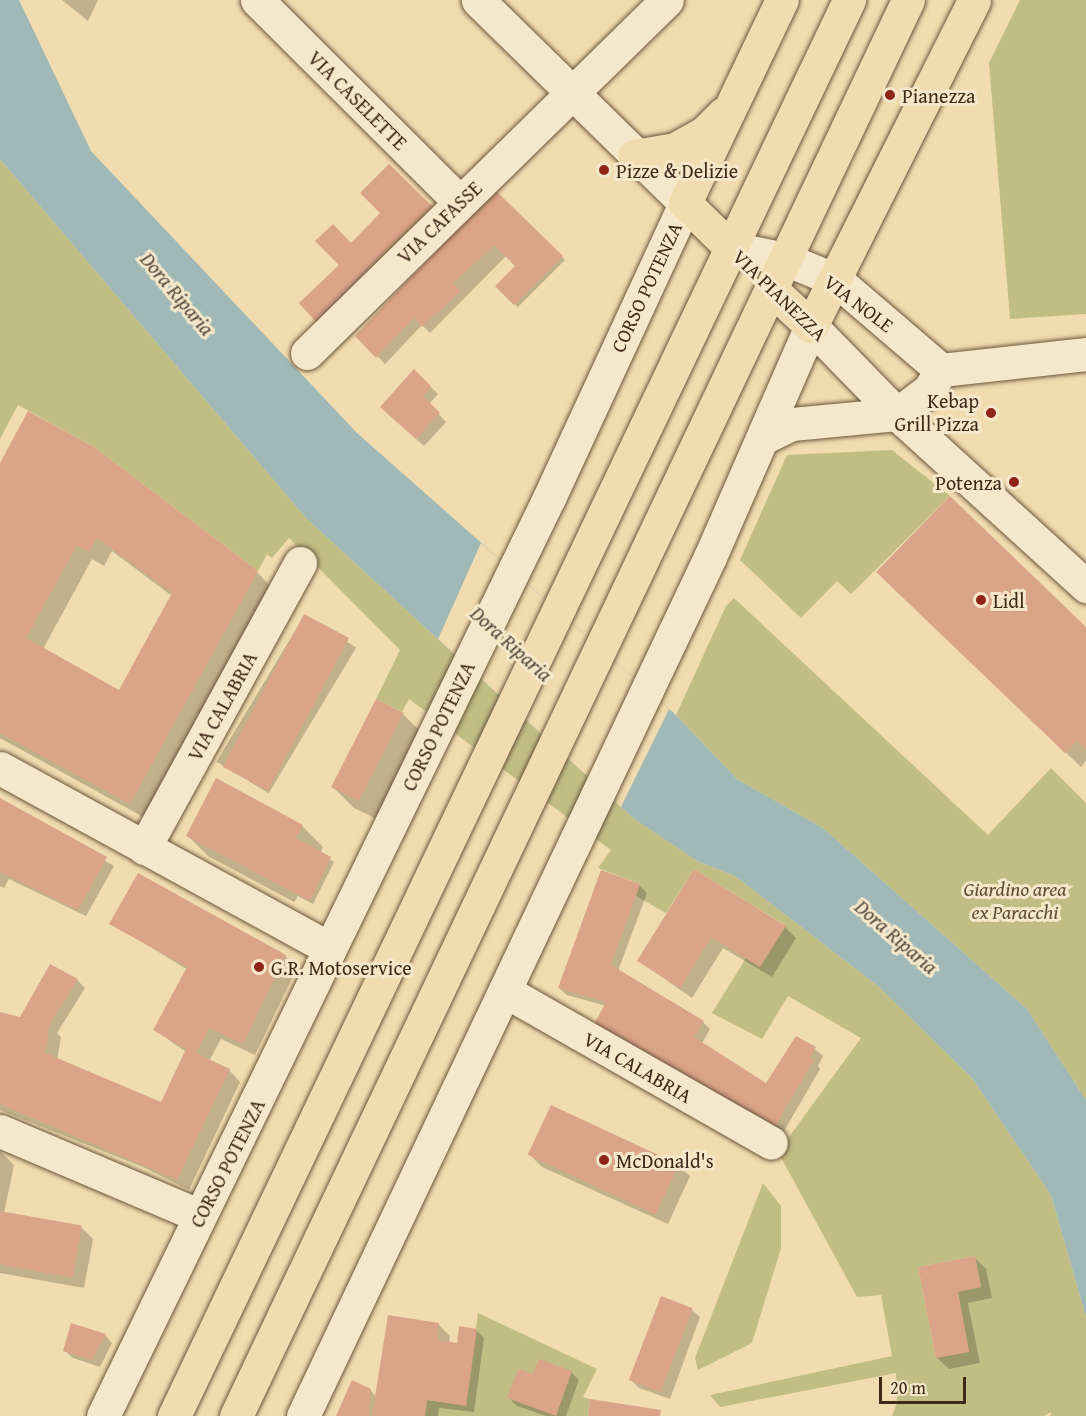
<!DOCTYPE html>
<style>
body{margin:0}
#map{position:relative;width:1086px;height:1416px;overflow:hidden;background:#f0dcae;font-family:"Gentium Book Plus",serif}
div>[style]{position:absolute}
.green>*{inset:0;background:#c1be85}
.water>*{inset:0;background:#a0b9b6}
.pier>*{inset:0;background:#f0dcae}
.shadow>*{inset:0;background:#0003;transform-origin:0 0}
.building>*{inset:0;background:#daa489;transform-origin:0 0}
.roads{filter:drop-shadow(0 0 2px #6c563e) drop-shadow(0 0 2px #6c563e)}
.minor>*{height:33px;margin:-16.5px;padding:0 16.5px;transform-origin:16.5px;border-radius:16.5px;background:#f5e8ca}
.major>*{height:33px;margin:-16.5px;padding:0 16.5px;transform-origin:16.5px;border-radius:16.5px;background:#f0dcae}
.dots>*{width:16px;height:16px;translate:-50% -50%;box-sizing:border-box;border:3px solid #f5e8ca;border-radius:50%}
span{translate:-50% -50%;white-space:nowrap;text-align:center;line-height:1.15;-webkit-text-stroke:6px #f5e8ca;paint-order:stroke}
.poi-label{font-size:20px;color:#402919}
.left{translate:0 -50%;text-align:left}
.right{translate:-100% -50%;text-align:right}
.street-label{font-size:20px;color:#402919}
.park-label{font-size:20px;color:#604e34;font-style:italic}
.water-label{font-size:21px;color:#584d40;font-style:italic}
.scale{position:absolute;left:879px;top:1377px;width:87px;height:27px;box-sizing:border-box;border:3px solid #402919;border-top:0;padding-left:8px;font-size:18px;line-height:21px;white-space:nowrap;color:#402919;-webkit-text-stroke:4px #f5e8ca;paint-order:stroke}
</style>
<div id="map">
<div class="green">
<i style="clip-path:polygon(1020px 0,1086px 0,1086px 314px,1010px 319px,989px 63px)"></i>
<i style="clip-path:polygon(evenodd,0 159px,306px 518px,633px 818px,697px 861px,735px 876px,878px 986px,972px 1078px,1051px 1195px,1086px 1317px,1086px 1416px,1050px 1416px,1051px 1412px,1044px 1416px,892px 1416px,897px 1403px,896px 1373px,720px 1407px,710px 1395px,892px 1356px,881px 1295px,857px 1297px,778px 1152px,861px 1038px,788px 996px,762px 1039px,712px 1013px,746px 958px,760px 967px,785px 925px,694px 869px,666px 913px,636px 896px,640px 884px,598px 868px,611px 850px,409px 699px,402px 712px,376px 699px,400px 650px,289px 538px,272px 558px,267px 554px,258px 571px,94px 447px,18px 405px,0 439px,0 159px,975px 1256px,981px 1287px,958px 1292px,969px 1351px,936px 1358px,918px 1267px,975px 1256px)"></i>
<i style="clip-path:polygon(892px 450px,950px 496px,851px 594px,837px 581px,801px 618px,740px 560px,787px 455px)"></i>
<i style="clip-path:polygon(734px 598px,988px 835px,1051px 768px,1086px 803px,1086px 1100px,1027px 1009px,823px 828px,737px 779px,676px 715px,726px 606px)"></i>
<i style="clip-path:polygon(763px 1183px,781px 1206px,781px 1248px,752px 1343px,698px 1370px,695px 1358px)"></i>
<i style="clip-path:polygon(478px 1313px,597px 1369px,583px 1397px,590px 1399px,588px 1416px,425px 1416px,427px 1400px,466px 1405px)"></i>
</div>
<div class="water">
<i style="clip-path:polygon(0 0,19px 0,91px 151px,357px 433px,676px 715px,737px 779px,823px 828px,1027px 1009px,1086px 1100px,1086px 1317px,1051px 1195px,972px 1078px,878px 986px,735px 876px,697px 861px,633px 818px,306px 518px,0 159px)"></i>
</div>
<div class="pier">
<i style="clip-path:polygon(481px 543px,669px 709px,621px 807px,438px 639px)"></i>
</div>
<div class="shadow">
<i style="clip-path:polygon(62px 0,98px 0,88px 21px)"></i>
<i style="clip-path:polygon(495px 192px,565px 260px,518px 307px,497px 286px,517px 266px,506px 256px,430px 333px,422px 325px,385px 364px,357px 335px)"></i>
<i style="clip-path:polygon(414px 371px,438px 394px,429px 404px,446px 422px,424px 446px,389px 415px)"></i>
<i style="clip-path:polygon(evenodd,0 467px,257px 572px,272px 588px,145px 818px,0 738px,0 467px,112px 551px,172px 596px,120px 692px,43px 649px,92px 559px,104px 566px,112px 551px)"></i>
<i style="clip-path:polygon(893px 587px,1086px 629px,1086px 761px,1081px 767px)"></i>
<i style="left:304px;top:616px;width:61px;height:170px;rotate:31deg"></i>
<i style="clip-path:polygon(403px 714px,424px 735px,381px 821px,354px 808px,333px 787px)"></i>
<i style="clip-path:polygon(0 800px,114px 866px,86px 916px,9px 879px,4px 888px,0 886px)"></i>
<i style="clip-path:polygon(302px 826px,323px 847px,320px 853px,334px 862px,313px 904px,298px 896px,294px 902px,208px 856px,187px 835px)"></i>
<i style="clip-path:polygon(694px 871px,785px 927px,796px 938px,772px 977px,723px 948px,692px 998px,639px 961px)"></i>
<i style="clip-path:polygon(639px 885px,647px 893px,618px 971px,703px 1022px,710px 1029px,702px 1043px,767px 1085px,815px 1049px,823px 1056px,818px 1066px,820px 1069px,780px 1138px,606px 1006px,567px 995px,559px 988px)"></i>
<i style="clip-path:polygon(111px 923px,285px 956px,297px 968px,255px 1055px,221px 1039px,209px 1061px,229px 1070px,240px 1082px,189px 1190px,143px 1167px,0 1110px,0 1013px,21px 1018px,77px 980px,85px 988px,57px 1033px,61px 1037px,57px 1060px,161px 1105px,186px 1052px,155px 1030px,188px 970px)"></i>
<i style="clip-path:polygon(0 1151px,14px 1165px,4px 1213px,82px 1228px,93px 1239px,84px 1288px,0 1273px)"></i>
<i style="clip-path:polygon(530px 1155px,678px 1165px,690px 1176px,668px 1224px,542px 1167px)"></i>
<i style="clip-path:polygon(974px 1257px,986px 1269px,992px 1298px,968px 1303px,980px 1363px,949px 1369px,937px 1358px,919px 1268px)"></i>
<i style="clip-path:polygon(692px 1310px,700px 1317px,670px 1399px,639px 1388px,631px 1380px)"></i>
<i style="clip-path:polygon(438px 1324px,450px 1336px,449px 1343px,458px 1345px,476px 1330px,484px 1338px,474px 1412px,439px 1408px,438px 1416px,337px 1416px,370px 1390px,377px 1397px)"></i>
<i style="clip-path:polygon(105px 1335px,112px 1343px,100px 1367px,73px 1358px,65px 1351px)"></i>
<i style="clip-path:polygon(571px 1372px,579px 1380px,566px 1416px,546px 1416px,517px 1406px,509px 1398px,534px 1376px)"></i>
</div>
<div class="building">
<i style="clip-path:polygon(389px 164px,434px 208px,316px 322px,299px 303px,339px 265px,315px 241px,333px 224px,351px 243px,380px 213px,360px 193px)"></i>
<i style="clip-path:polygon(495px 190px,563px 256px,514px 305px,495px 286px,515px 266px,494px 245px,453px 283px,461px 291px,422px 327px,414px 318px,376px 358px,355px 336px)"></i>
<i style="clip-path:polygon(414px 369px,431px 386px,423px 396px,440px 413px,416px 439px,380px 407px)"></i>
<i style="clip-path:polygon(evenodd,28px 411px,94px 447px,258px 571px,130px 804px,0 733px,0 463px,28px 411px,97px 538px,172px 593px,119px 690px,26px 638px,77px 545px,89px 552px,97px 538px)"></i>
<i style="clip-path:polygon(950px 496px,1086px 627px,1086px 750px,1077px 741px,1065px 753px,876px 572px)"></i>
<i style="left:304px;top:614px;width:51px;height:173px;rotate:28deg"></i>
<i style="left:376px;top:699px;width:31px;height:99px;rotate:27deg"></i>
<i style="clip-path:polygon(216px 778px,303px 825px,296px 838px,331px 857px,310px 901px,186px 836px)"></i>
<i style="clip-path:polygon(0 798px,107px 857px,78px 910px,0 872px)"></i>
<i style="clip-path:polygon(694px 869px,786px 926px,760px 967px,711px 937px,680px 988px,637px 961px)"></i>
<i style="clip-path:polygon(601px 870px,640px 884px,611px 965px,704px 1021px,694px 1037px,766px 1083px,796px 1036px,816px 1047px,810px 1058px,814px 1060px,772px 1131px,593px 1026px,606px 1002px,558px 988px)"></i>
<i style="clip-path:polygon(138px 873px,286px 955px,243px 1044px,209px 1028px,196px 1053px,230px 1069px,177px 1180px,0 1104px,0 1012px,20px 1017px,50px 964px,78px 979px,50px 1024px,45px 1053px,161px 1102px,186px 1049px,153px 1030px,187px 967px,109px 924px)"></i>
<i style="left:551px;top:1105px;width:141px;height:55px;rotate:25deg"></i>
<i style="left:0;top:1211px;width:83px;height:53px;rotate:10deg"></i>
<i style="clip-path:polygon(975px 1256px,981px 1287px,958px 1292px,969px 1352px,936px 1358px,918px 1267px)"></i>
<i style="left:661px;top:1296px;width:34px;height:90px;rotate:21deg"></i>
<i style="clip-path:polygon(388px 1315px,439px 1323px,437px 1340px,457px 1343px,459px 1326px,477px 1329px,466px 1406px,427px 1400px,425px 1416px,372px 1416px)"></i>
<i style="clip-path:polygon(71px 1323px,106px 1334px,92px 1360px,63px 1351px)"></i>
<i style="clip-path:polygon(539px 1359px,572px 1371px,556px 1416px,507px 1398px,518px 1369px,533px 1374px)"></i>
<i style="clip-path:polygon(352px 1380px,371px 1389px,369px 1416px,336px 1416px)"></i>
<i style="clip-path:polygon(590px 1399px,661px 1410px,660px 1416px,588px 1416px)"></i>
</div>
<div class="roads">
<div class="minor">
<i style="left:257px;top:0;width:285px;rotate:44.9deg"></i>
<i style="left:731px;top:248px;width:55px;rotate:11.5deg"></i>
<i style="left:785px;top:259px;width:55px;rotate:22.4deg"></i>
<i style="left:836px;top:280px;width:138px;rotate:40.6deg"></i>
<i style="left:307px;top:353px;width:504px;rotate:-44.44deg"></i>
<i style="left:941px;top:370px;width:146px;rotate:-6.3deg"></i>
<i style="left:763px;top:438px;width:32px;rotate:-26deg"></i>
<i style="left:792px;top:424px;width:105px;rotate:-5.4deg"></i>
<i style="left:897px;top:414px;width:40px;rotate:-37deg"></i>
<i style="left:929px;top:390px;width:23px;rotate:-59deg"></i>
<i style="left:0;top:768px;width:376px;rotate:28.7deg"></i>
<i style="left:144px;top:848px;width:325px;rotate:-61.3deg"></i>
<i style="left:505px;top:991px;width:306px;rotate:29.7deg"></i>
<i style="left:0;top:1131px;width:217px;rotate:23deg"></i>
<i style="left:103px;top:1416px;width:1021px;rotate:-64.09deg"></i>
<i style="left:549px;top:498px;width:325px;rotate:-65.2deg"></i>
<i style="left:685px;top:203px;width:290px;rotate:-135.6deg"></i>
<i style="left:303px;top:1416px;width:951px;rotate:-64.65deg"></i>
<i style="left:710px;top:557px;width:252px;rotate:-66.4deg"></i>
<i style="left:811px;top:326px;width:123px;rotate:45.7deg"></i>
<i style="left:897px;top:414px;width:256px;rotate:42.3deg"></i>
</div>
<div class="major">
<i style="left:634px;top:156px;width:42px;rotate:-9.7deg"></i>
<i style="left:675px;top:149px;width:33px;rotate:-29deg"></i>
<i style="left:704px;top:133px;width:28px;rotate:-45deg"></i>
<i style="left:731px;top:248px;width:64px;rotate:-135.6deg"></i>
<i style="left:685px;top:203px;width:225px;rotate:-64.5deg"></i>
<i style="left:771px;top:289px;width:54px;rotate:42.8deg"></i>
<i style="left:811px;top:326px;width:364px;rotate:-63.4deg"></i>
<i style="left:174px;top:1416px;width:1569px;rotate:-64.51deg"></i>
<i style="left:236px;top:1416px;width:1567px;rotate:-64.61deg"></i>
</div>
</div>
<div class="dots">
<i style="left:890px;top:95px;background:#8f2418"></i>
<i style="left:604px;top:170px;background:#8f2418"></i>
<i style="left:991px;top:413px;background:#8f2418"></i>
<i style="left:1014px;top:482px;background:#8f2418"></i>
<i style="left:981px;top:600px;background:#8f2418"></i>
<i style="left:259px;top:967px;background:#8f2418"></i>
<i style="left:604px;top:1160px;background:#8f2418"></i>
</div>
<div class="poi-label">
<span class="left" style="left:902px;top:95px">Pianezza</span>
<span class="left" style="left:616px;top:170px">Pizze &amp; Delizie</span>
<span class="right" style="left:979px;top:412px">Kebap<br>Grill Pizza</span>
<span class="right" style="left:1002px;top:482px">Potenza</span>
<span class="left" style="left:993px;top:600px">Lidl</span>
<span class="left" style="left:271px;top:967px">G.R. Motoservice</span>
<span class="left" style="left:616px;top:1160px">McDonald's</span>
</div>
<div class="street-label">
<span style="left:358px;top:100px;rotate:45deg">VIA CASELETTE</span>
<span style="left:439px;top:222px;rotate:-44deg">VIA CAFASSE</span>
<span style="left:646px;top:287px;rotate:-65deg">CORSO POTENZA</span>
<span style="left:780px;top:295px;rotate:44deg">VIA PIANEZZA</span>
<span style="left:859px;top:303px;rotate:37deg">VIA NOLE</span>
<span style="left:222px;top:706px;rotate:-61deg">VIA CALABRIA</span>
<span style="left:438px;top:726px;rotate:-64deg">CORSO POTENZA</span>
<span style="left:638px;top:1067px;rotate:30deg">VIA CALABRIA</span>
<span style="left:227px;top:1163px;rotate:-63deg">CORSO POTENZA</span>
</div>
<div class="park-label">
<span style="left:1015px;top:900px">Giardino area<br>ex Paracchi</span>
</div>
<div class="water-label">
<span style="left:177px;top:294px;rotate:50deg">Dora Riparia</span>
<span style="left:511px;top:644px;rotate:42deg">Dora Riparia</span>
<span style="left:896px;top:937px;rotate:41deg">Dora Riparia</span>
</div>
<div class="scale">20 m</div>
</div>
